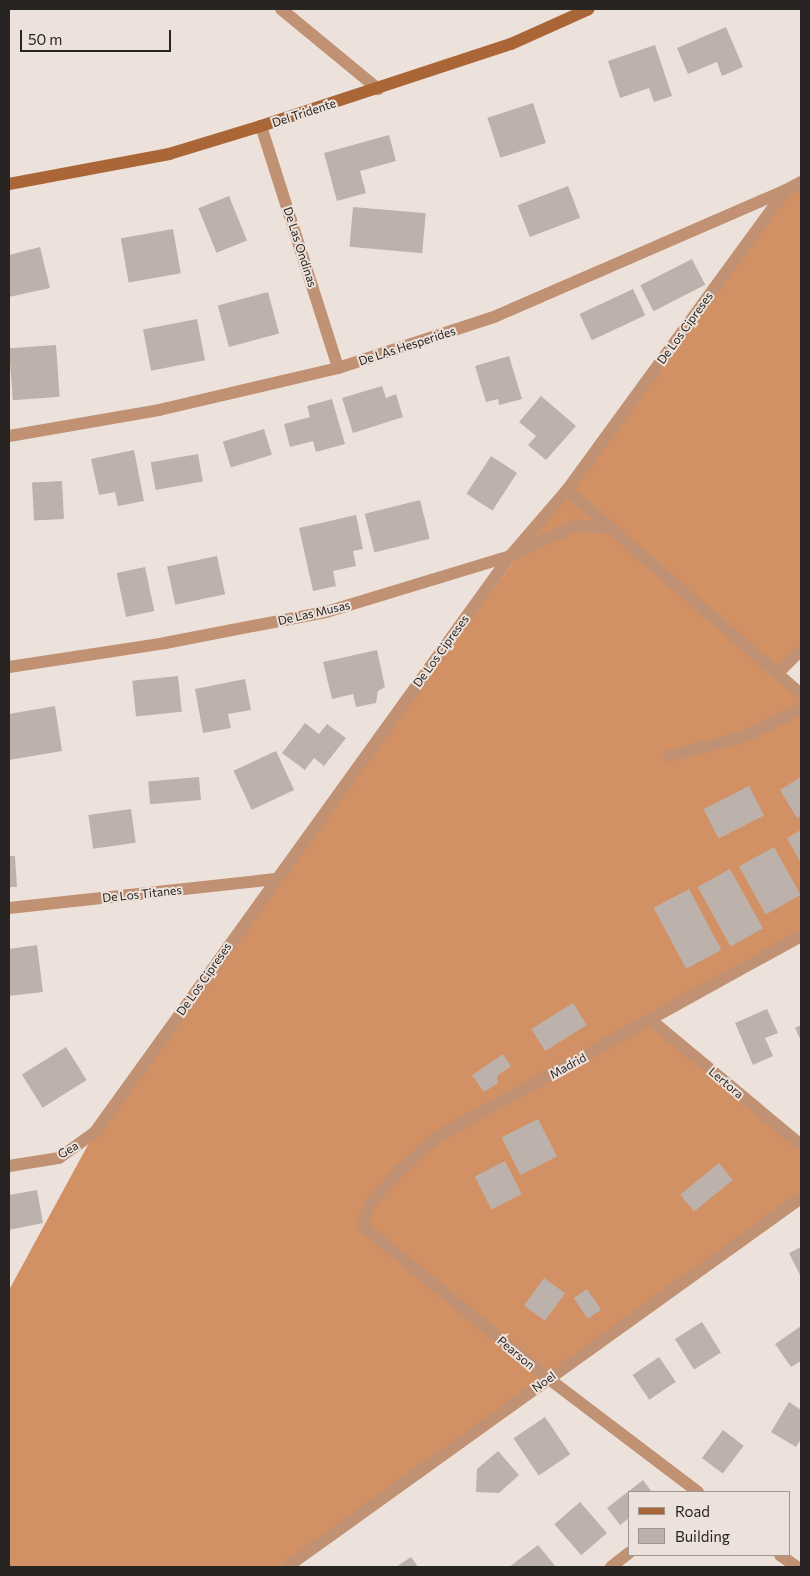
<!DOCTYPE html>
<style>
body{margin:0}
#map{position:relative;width:810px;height:1576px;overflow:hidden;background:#ede2db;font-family:Commissioner,sans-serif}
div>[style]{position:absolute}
.forest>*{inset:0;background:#d29165}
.building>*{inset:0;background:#bdb2ab;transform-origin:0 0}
.street>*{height:12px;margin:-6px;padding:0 6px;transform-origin:6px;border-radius:6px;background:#c09172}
.secondary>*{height:12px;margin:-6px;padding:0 6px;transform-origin:6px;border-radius:6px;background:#ab6637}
span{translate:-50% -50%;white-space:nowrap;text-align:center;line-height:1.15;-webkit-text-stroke:4px #ede2db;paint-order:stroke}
.street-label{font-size:12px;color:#282421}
.frame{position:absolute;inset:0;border:10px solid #282421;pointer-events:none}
.legend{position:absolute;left:628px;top:1491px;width:162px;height:65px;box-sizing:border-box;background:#ede2db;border:1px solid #9e9691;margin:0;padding:6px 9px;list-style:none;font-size:15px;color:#282421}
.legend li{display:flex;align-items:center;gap:10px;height:25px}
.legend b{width:25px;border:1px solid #9e9691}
.scale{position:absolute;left:20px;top:30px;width:151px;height:22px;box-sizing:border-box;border:2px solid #282421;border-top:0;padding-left:6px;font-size:15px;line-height:18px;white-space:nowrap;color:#282421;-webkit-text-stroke:4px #ede2db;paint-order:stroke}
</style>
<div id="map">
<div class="forest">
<i style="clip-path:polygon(801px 182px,801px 650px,779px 673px,801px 692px,801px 936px,651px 1020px,801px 1145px,801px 1198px,295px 1567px,9px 1567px,9px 1290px,95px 1132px,786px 190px)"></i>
</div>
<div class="building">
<i style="clip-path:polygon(726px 27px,743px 67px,722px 76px,717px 62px,688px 74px,677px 48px)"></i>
<i style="clip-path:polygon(655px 45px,672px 96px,654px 102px,649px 88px,620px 98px,608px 61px)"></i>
<i style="left:533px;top:103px;width:42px;height:48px;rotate:72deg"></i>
<i style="clip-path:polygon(389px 135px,396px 161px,360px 171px,366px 193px,337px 201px,324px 153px)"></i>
<i style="left:568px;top:186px;width:34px;height:54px;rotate:69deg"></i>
<i style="left:229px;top:196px;width:48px;height:33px;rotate:68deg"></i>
<i style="left:353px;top:207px;width:73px;height:40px;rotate:5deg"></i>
<i style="left:173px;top:229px;width:45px;height:53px;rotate:80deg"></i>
<i style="clip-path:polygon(40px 247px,50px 288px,9px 297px,9px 255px)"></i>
<i style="left:692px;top:259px;width:29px;height:58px;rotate:63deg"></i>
<i style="left:633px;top:289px;width:29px;height:59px;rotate:65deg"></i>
<i style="left:268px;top:292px;width:43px;height:52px;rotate:75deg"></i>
<i style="left:197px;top:319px;width:42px;height:55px;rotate:79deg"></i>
<i style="left:56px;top:345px;width:52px;height:47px;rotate:86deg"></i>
<i style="clip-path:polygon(509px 356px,522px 399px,499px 405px,498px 399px,486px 402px,475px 366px)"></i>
<i style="clip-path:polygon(382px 386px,386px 398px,396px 394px,403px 417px,353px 433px,342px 398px)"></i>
<i style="clip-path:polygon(541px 396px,576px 426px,546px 460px,528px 445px,536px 436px,519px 422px)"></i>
<i style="clip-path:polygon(332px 399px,345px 444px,316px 452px,313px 441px,290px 447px,284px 424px,310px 417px,307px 406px)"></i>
<i style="left:264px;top:429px;width:27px;height:43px;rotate:73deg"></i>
<i style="clip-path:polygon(134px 450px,144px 501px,118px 506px,115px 492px,99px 495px,91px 459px)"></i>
<i style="left:198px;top:454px;width:28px;height:48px;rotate:80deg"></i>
<i style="left:491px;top:456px;width:31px;height:45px;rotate:33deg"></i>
<i style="left:62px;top:481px;width:38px;height:30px;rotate:87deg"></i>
<i style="left:420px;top:500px;width:40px;height:57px;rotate:76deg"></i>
<i style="clip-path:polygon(356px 515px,363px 549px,353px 551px,356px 566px,333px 571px,336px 586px,313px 591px,299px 528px)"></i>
<i style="left:217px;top:556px;width:39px;height:51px;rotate:78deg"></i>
<i style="left:145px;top:567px;width:45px;height:29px;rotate:78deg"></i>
<i style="clip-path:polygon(377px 650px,385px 687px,378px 691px,376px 703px,356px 707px,353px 694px,332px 699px,323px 662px)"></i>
<i style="left:178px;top:676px;width:36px;height:46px;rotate:84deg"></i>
<i style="clip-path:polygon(245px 679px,251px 710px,228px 714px,231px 728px,203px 733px,195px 689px)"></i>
<i style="clip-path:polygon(55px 706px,62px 751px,9px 760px,9px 714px)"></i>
<i style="clip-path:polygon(305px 723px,319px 734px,327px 724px,346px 738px,324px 766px,314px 758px,305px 770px,282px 753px)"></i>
<i style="left:276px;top:751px;width:43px;height:47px;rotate:65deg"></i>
<i style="left:199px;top:777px;width:23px;height:51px;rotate:85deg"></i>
<i style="clip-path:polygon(801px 777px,801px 815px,797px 818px,780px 790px)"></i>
<i style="left:749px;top:786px;width:33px;height:51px;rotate:63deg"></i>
<i style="left:131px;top:809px;width:34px;height:43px;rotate:82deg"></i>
<i style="clip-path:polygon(801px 830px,801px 863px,787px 838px)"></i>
<i style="left:774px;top:847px;width:55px;height:40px;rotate:61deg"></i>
<i style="clip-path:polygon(9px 856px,15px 856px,17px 887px,9px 887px)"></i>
<i style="left:730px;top:869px;width:68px;height:37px;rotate:61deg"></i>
<i style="left:689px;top:889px;width:69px;height:40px;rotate:62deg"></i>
<i style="clip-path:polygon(37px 945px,43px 992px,9px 996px,9px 949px)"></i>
<i style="left:573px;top:1003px;width:26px;height:49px;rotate:58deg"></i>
<i style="clip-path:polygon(767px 1009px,778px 1033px,765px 1038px,773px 1056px,753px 1065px,735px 1023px)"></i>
<i style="clip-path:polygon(801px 1025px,801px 1041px,795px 1028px)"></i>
<i style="left:66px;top:1047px;width:39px;height:52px;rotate:58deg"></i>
<i style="clip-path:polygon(503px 1054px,511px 1066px,497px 1076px,498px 1083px,484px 1092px,472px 1075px)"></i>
<i style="left:538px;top:1119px;width:42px;height:41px;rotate:63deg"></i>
<i style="left:505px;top:1161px;width:37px;height:34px;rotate:63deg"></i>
<i style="left:719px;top:1163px;width:22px;height:50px;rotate:51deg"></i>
<i style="clip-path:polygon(37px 1190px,43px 1223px,9px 1230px,9px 1195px)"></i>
<i style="clip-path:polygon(801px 1247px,801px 1277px,789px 1253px)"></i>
<i style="left:544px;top:1278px;width:26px;height:34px;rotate:36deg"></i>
<i style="left:587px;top:1289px;width:25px;height:16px;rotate:56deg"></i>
<i style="left:702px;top:1322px;width:36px;height:32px;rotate:58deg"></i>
<i style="clip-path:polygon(801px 1326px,801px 1361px,791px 1367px,775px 1344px)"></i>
<i style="left:659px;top:1357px;width:30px;height:32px;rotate:56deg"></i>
<i style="clip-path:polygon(789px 1402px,801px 1410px,801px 1439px,796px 1447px,771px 1432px)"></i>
<i style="left:545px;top:1417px;width:45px;height:38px;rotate:56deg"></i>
<i style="left:723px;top:1430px;width:26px;height:35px;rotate:37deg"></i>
<i style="clip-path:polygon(498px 1451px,519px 1475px,499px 1493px,476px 1492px,477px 1469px)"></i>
<i style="clip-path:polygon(643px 1480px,652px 1492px,629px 1492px,629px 1518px,620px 1525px,607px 1508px)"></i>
<i style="left:580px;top:1502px;width:41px;height:34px;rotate:49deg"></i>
<i style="clip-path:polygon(538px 1545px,556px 1567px,509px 1567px)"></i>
<i style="clip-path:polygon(411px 1557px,418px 1567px,396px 1567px)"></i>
</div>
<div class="street">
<i style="left:281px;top:9px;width:126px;rotate:39.5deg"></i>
<i style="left:261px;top:126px;width:254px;rotate:72.3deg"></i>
<i style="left:9px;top:436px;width:152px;rotate:-9.8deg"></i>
<i style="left:159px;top:410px;width:184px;rotate:-13.2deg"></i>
<i style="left:338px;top:368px;width:164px;rotate:-18.1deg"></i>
<i style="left:494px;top:317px;width:318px;rotate:-23.5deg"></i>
<i style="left:567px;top:490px;width:310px;rotate:41.1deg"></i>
<i style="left:9px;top:667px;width:158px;rotate:-8.7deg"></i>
<i style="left:165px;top:643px;width:164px;rotate:-10.9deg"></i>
<i style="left:326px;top:612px;width:192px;rotate:-16.9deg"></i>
<i style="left:510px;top:556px;width:72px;rotate:-24.8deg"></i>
<i style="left:575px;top:526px;width:35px;rotate:3deg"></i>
<i style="left:778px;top:673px;width:33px;rotate:-45deg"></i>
<i style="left:669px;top:756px;width:76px;rotate:-14.4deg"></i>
<i style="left:743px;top:737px;width:64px;rotate:-25.8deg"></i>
<i style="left:9px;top:908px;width:268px;rotate:-6.2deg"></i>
<i style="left:651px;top:1020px;width:195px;rotate:39.8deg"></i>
<i style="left:9px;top:1166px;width:51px;rotate:-9.1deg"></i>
<i style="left:59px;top:1158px;width:44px;rotate:-35.8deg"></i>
<i style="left:95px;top:1132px;width:710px;rotate:-54.23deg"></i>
<i style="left:510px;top:556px;width:87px;rotate:-49.2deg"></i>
<i style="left:567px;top:490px;width:371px;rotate:-53.9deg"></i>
<i style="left:786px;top:190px;width:17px;rotate:-28deg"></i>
<i style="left:698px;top:1492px;width:187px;rotate:-142.8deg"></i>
<i style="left:549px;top:1379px;width:241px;rotate:-140.6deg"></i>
<i style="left:363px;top:1226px;width:20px;rotate:-75deg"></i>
<i style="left:368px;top:1207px;width:40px;rotate:-50deg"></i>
<i style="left:394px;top:1176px;width:58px;rotate:-42.2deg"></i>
<i style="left:437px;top:1137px;width:416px;rotate:-28.9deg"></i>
<i style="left:780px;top:1555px;width:21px;rotate:35deg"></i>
<i style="left:287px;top:1567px;width:633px;rotate:-35.67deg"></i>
<i style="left:611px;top:1567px;width:23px;rotate:-38deg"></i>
</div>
<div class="secondary">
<i style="left:9px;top:184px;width:163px;rotate:-10.6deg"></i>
<i style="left:169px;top:154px;width:96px;rotate:-16.9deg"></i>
<i style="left:261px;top:126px;width:263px;rotate:-18.2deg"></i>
<i style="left:511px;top:44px;width:85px;rotate:-24.2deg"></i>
</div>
<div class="street-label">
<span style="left:304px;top:113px;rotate:-18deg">Del Tridente</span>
<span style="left:300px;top:247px;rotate:72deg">De Las Ondinas</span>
<span style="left:685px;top:328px;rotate:-54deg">De Los Cipreses</span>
<span style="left:407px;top:346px;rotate:-18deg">De LAs Hesperides</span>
<span style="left:314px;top:613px;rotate:-13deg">De Las Musas</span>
<span style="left:441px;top:651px;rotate:-54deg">De Los Cipreses</span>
<span style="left:142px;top:894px;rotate:-6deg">De Los Titanes</span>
<span style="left:204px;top:979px;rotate:-55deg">De Los Cipreses</span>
<span style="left:568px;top:1066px;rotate:-29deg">Madrid</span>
<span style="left:726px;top:1083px;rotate:40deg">Lertora</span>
<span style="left:68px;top:1150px;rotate:-31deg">Gea</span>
<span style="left:516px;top:1353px;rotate:40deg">Pearson</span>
<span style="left:544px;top:1382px;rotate:-36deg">Noel</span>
</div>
<div class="frame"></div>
<ul class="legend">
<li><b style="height:6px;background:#ab6637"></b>Road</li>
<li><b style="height:14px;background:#bdb2ab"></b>Building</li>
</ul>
<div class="scale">50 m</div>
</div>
